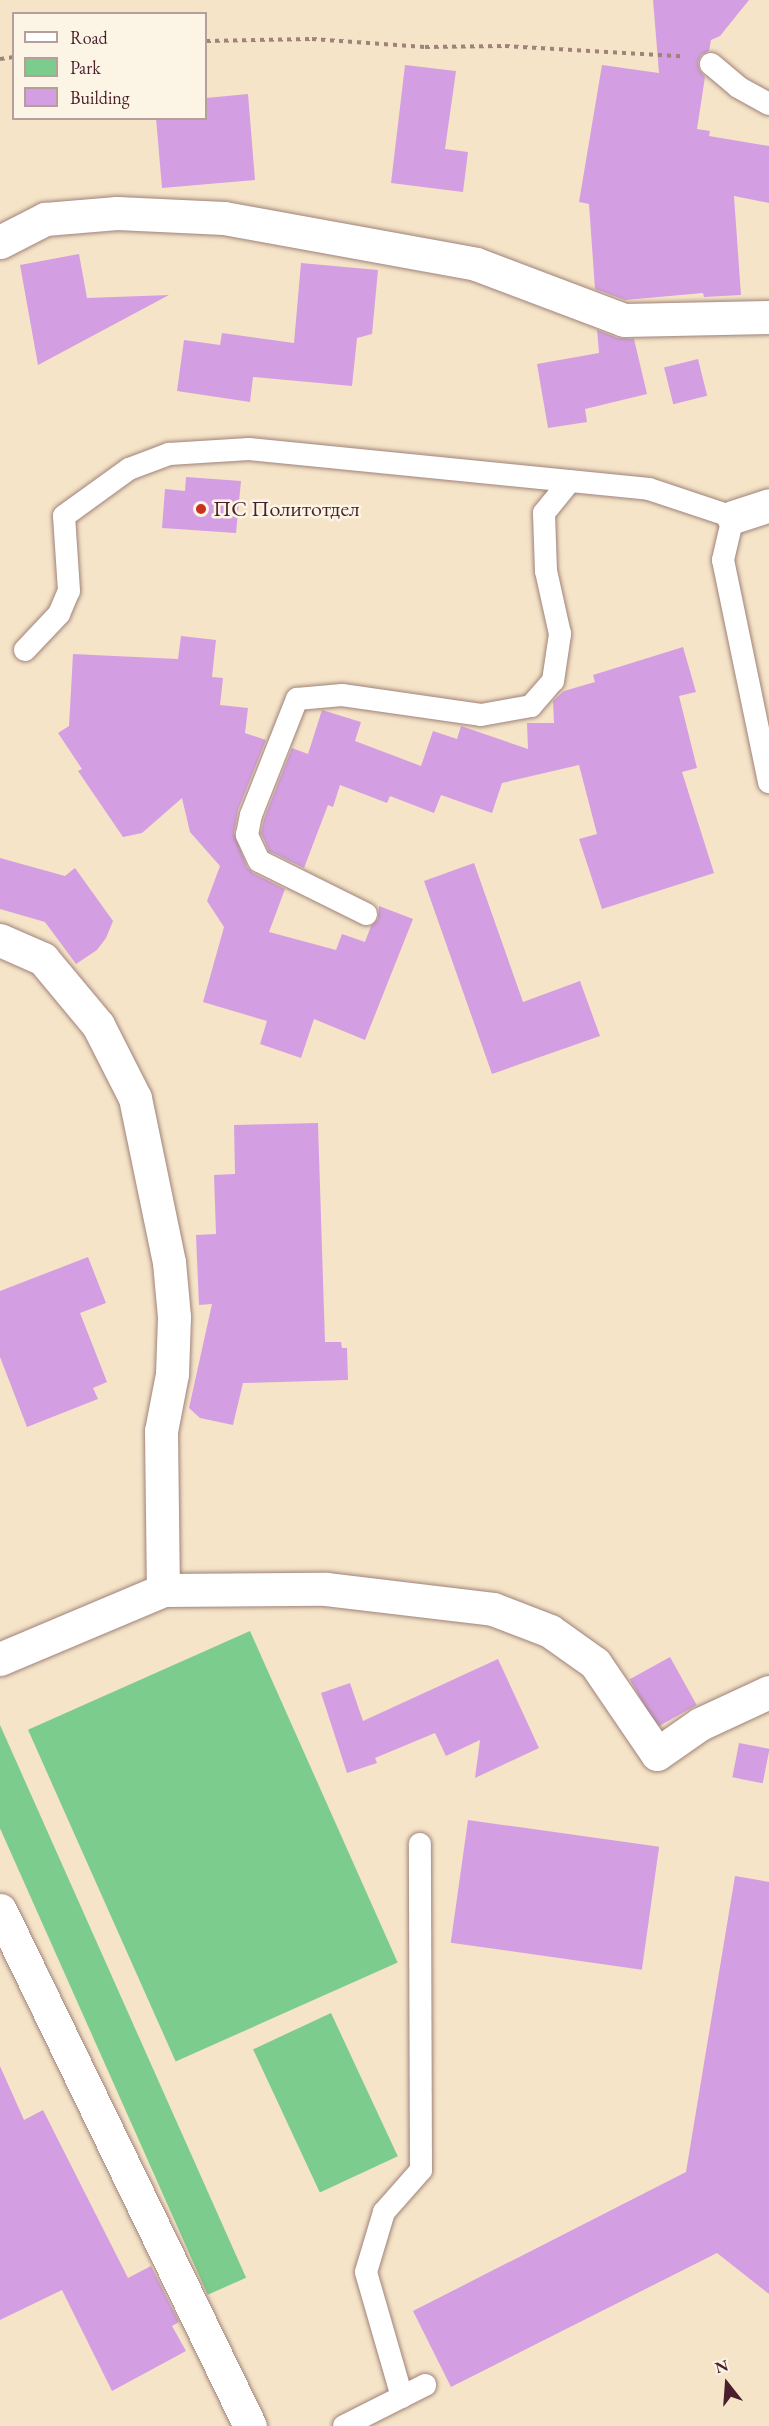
<!DOCTYPE html>
<meta charset="utf-8">
<style>
body{margin:0}
#map{position:relative;width:769px;height:2426px;overflow:hidden;background:#f5e4c8;font-family:"EB Garamond",serif}
div>[style]{position:absolute}
.green>*{inset:0;background:#7ccc8d;transform-origin:0 0}
.building>*{inset:0;background:#d49fe2;transform-origin:0 0}
.path>*{height:4px;margin-top:-2px;transform-origin:0;background:repeating-linear-gradient(90deg,#a0827a 0 4.5px,transparent 0 9px)}
.roads{filter:drop-shadow(0 0 2px #a0827a) drop-shadow(0 0 2px #a0827a)}
.lane>*{height:22px;margin:-11px;padding:0 11px;transform-origin:11px;border-radius:11px;background:#fff}
.street>*{height:33px;margin:-16.5px;padding:0 16.5px;transform-origin:16.5px;border-radius:16.5px;background:#fff}
.dots>*{width:16px;height:16px;translate:-50% -50%;box-sizing:border-box;border:3px solid #fcf5e5;border-radius:50%}
span{translate:-50% -50%;white-space:nowrap;text-align:center;line-height:1.15;-webkit-text-stroke:5px #fcf5e5;paint-order:stroke}
.poi-label{font-size:22px;color:#4a1f2b}
.left{translate:0 -50%;text-align:left}
.legend{position:absolute;left:12px;top:12px;width:195px;height:108px;box-sizing:border-box;background:#fcf5e5;border:2px solid #b59f9b;margin:0;padding:8px 10px;list-style:none;font-size:18px;color:#4a1f2b}
.legend li{display:flex;align-items:center;gap:12px;height:30px}
.legend b{width:30px;border:2px solid #b59f9b}
.north{position:absolute;left:697px;top:2354px;width:60px;height:60px;-webkit-text-stroke:4px #fcf5e5;paint-order:stroke;rotate:343deg;font-size:16px;font-weight:700;line-height:24px;text-align:center;color:#4a1f2b}
.north::after{content:'';display:block;margin:auto;width:21px;height:27px;background:#4a1f2b;clip-path:polygon(50% 0,100% 100%,50% 72%,0 100%)}
</style>
<div id="map">
<div class="green">
<i style="left:250px;top:1631px;width:363px;height:243px;rotate:66deg"></i>
<i style="left:0;top:1725px;width:605px;height:42px;rotate:66deg"></i>
<i style="left:331px;top:2013px;width:158px;height:86px;rotate:65deg"></i>
</div>
<div class="building">
<i style="clip-path:polygon(653px 0,749px 0,720px 36px,711px 40px,709px 51px,701px 55px,698px 62px,699px 69px,705px 77px,697px 129px,710px 131px,709px 136px,769px 146px,769px 203px,734px 196px,741px 295px,704px 297px,703px 293px,625px 300px,595px 289px,589px 204px,579px 202px,602px 65px,659px 73px)"></i>
<i style="clip-path:polygon(405px 65px,456px 71px,445px 149px,468px 152px,463px 192px,391px 183px)"></i>
<i style="clip-path:polygon(248px 94px,255px 180px,162px 188px,156px 118px,206px 118px,206px 98px)"></i>
<i style="clip-path:polygon(79px 254px,87px 298px,169px 295px,38px 365px,20px 265px)"></i>
<i style="clip-path:polygon(301px 263px,378px 270px,372px 334px,357px 338px,352px 386px,253px 377px,250px 402px,177px 391px,184px 340px,220px 345px,222px 333px,294px 343px)"></i>
<i style="clip-path:polygon(597px 330px,618px 338px,634px 339px,647px 394px,585px 409px,587px 422px,548px 428px,537px 364px,599px 353px)"></i>
<i style="left:698px;top:359px;width:38px;height:35px;rotate:76deg"></i>
<i style="clip-path:polygon(186px 477px,241px 481px,236px 533px,162px 528px,165px 489px,185px 491px)"></i>
<i style="clip-path:polygon(181px 636px,216px 640px,212px 677px,223px 678px,220px 705px,248px 708px,245px 733px,266px 740px,238px 810px,234px 833px,247px 867px,253px 873px,285px 889px,269px 932px,336px 950px,342px 934px,365px 942px,371px 926px,378px 919px,379px 906px,413px 919px,365px 1040px,314px 1019px,301px 1058px,260px 1044px,267px 1021px,203px 1002px,224px 927px,207px 901px,220px 866px,190px 832px,182px 798px,142px 833px,123px 837px,78px 771px,82px 769px,58px 733px,69px 726px,73px 654px,178px 659px)"></i>
<i style="clip-path:polygon(683px 647px,696px 692px,679px 696px,697px 768px,682px 772px,714px 873px,602px 909px,579px 839px,597px 834px,579px 765px,502px 783px,492px 813px,441px 795px,434px 813px,390px 796px,387px 803px,340px 785px,333px 807px,328px 805px,304px 868px,269px 851px,261px 833px,264px 819px,292px 748px,308px 754px,322px 710px,361px 722px,355px 741px,421px 766px,433px 731px,457px 739px,461px 726px,528px 749px,527px 723px,554px 723px,553px 701px,564px 691px,595px 682px,593px 675px)"></i>
<i style="clip-path:polygon(0 858px,65px 876px,75px 868px,113px 921px,106px 938px,97px 950px,76px 964px,45px 922px,0 909px)"></i>
<i style="clip-path:polygon(474px 863px,523px 1002px,580px 981px,600px 1036px,492px 1074px,424px 881px)"></i>
<i style="clip-path:polygon(318px 1123px,325px 1342px,341px 1342px,342px 1348px,347px 1348px,348px 1380px,243px 1383px,233px 1425px,200px 1418px,189px 1408px,212px 1304px,199px 1305px,196px 1235px,216px 1234px,214px 1175px,235px 1174px,234px 1125px)"></i>
<i style="clip-path:polygon(88px 1257px,106px 1303px,80px 1313px,107px 1382px,93px 1388px,98px 1399px,27px 1427px,0 1357px,0 1291px)"></i>
<i style="left:670px;top:1657px;width:55px;height:46px;rotate:61deg"></i>
<i style="clip-path:polygon(498px 1659px,539px 1748px,475px 1778px,480px 1740px,446px 1756px,435px 1733px,375px 1758px,377px 1763px,347px 1773px,321px 1693px,350px 1683px,363px 1721px)"></i>
<i style="left:739px;top:1743px;width:31px;height:35px;rotate:11deg"></i>
<i style="left:468px;top:1820px;width:193px;height:124px;rotate:8deg"></i>
<i style="clip-path:polygon(735px 1876px,769px 1882px,769px 2294px,717px 2253px,451px 2387px,413px 2311px,686px 2172px)"></i>
<i style="clip-path:polygon(0 2066px,24px 2120px,43px 2110px,128px 2278px,151px 2266px,179px 2322px,172px 2326px,186px 2351px,112px 2391px,62px 2290px,0 2320px)"></i>
</div>
<div class="path">
<i style="left:206px;top:41px;width:106px;rotate:-1.1deg"></i>
<i style="left:312px;top:39px;width:113px;rotate:4deg"></i>
<i style="left:425px;top:47px;width:80px;rotate:-0.7deg"></i>
<i style="left:505px;top:46px;width:176px;rotate:3.3deg"></i>
<i style="left:0;top:59px;width:14px;rotate:-8deg"></i>
</div>
<div class="roads">
<div class="lane">
<i style="left:711px;top:64px;width:35px;rotate:40deg"></i>
<i style="left:738px;top:87px;width:35px;rotate:29deg"></i>
<i style="left:25px;top:650px;width:50px;rotate:-46.6deg"></i>
<i style="left:59px;top:614px;width:25px;rotate:-67deg"></i>
<i style="left:69px;top:591px;width:75px;rotate:-93.8deg"></i>
<i style="left:64px;top:516px;width:80px;rotate:-35.9deg"></i>
<i style="left:129px;top:469px;width:43px;rotate:-20.6deg"></i>
<i style="left:169px;top:454px;width:80px;rotate:-3.6deg"></i>
<i style="left:249px;top:449px;width:402px;rotate:5.7deg"></i>
<i style="left:649px;top:489px;width:89px;rotate:18.4deg"></i>
<i style="left:733px;top:517px;width:44px;rotate:103.1deg"></i>
<i style="left:723px;top:560px;width:227px;rotate:78.3deg"></i>
<i style="left:366px;top:914px;width:119px;rotate:-153.6deg"></i>
<i style="left:259px;top:861px;width:29px;rotate:-115deg"></i>
<i style="left:247px;top:835px;width:20px;rotate:-79deg"></i>
<i style="left:251px;top:815px;width:125px;rotate:-68.4deg"></i>
<i style="left:297px;top:699px;width:45px;rotate:-5.1deg"></i>
<i style="left:342px;top:695px;width:140px;rotate:8.2deg"></i>
<i style="left:481px;top:715px;width:51px;rotate:-10.2deg"></i>
<i style="left:531px;top:706px;width:33px;rotate:-49deg"></i>
<i style="left:553px;top:681px;width:48px;rotate:-81.5deg"></i>
<i style="left:560px;top:634px;width:65px;rotate:-102.5deg"></i>
<i style="left:546px;top:571px;width:58px;rotate:-92deg"></i>
<i style="left:544px;top:513px;width:41px;rotate:-50.9deg"></i>
<i style="left:402px;top:2397px;width:130px;rotate:-106.1deg"></i>
<i style="left:366px;top:2272px;width:63px;rotate:-73.3deg"></i>
<i style="left:384px;top:2212px;width:56px;rotate:-48.6deg"></i>
<i style="left:421px;top:2170px;width:326px;rotate:-90.2deg"></i>
<i style="left:344px;top:2426px;width:91px;rotate:-26.8deg"></i>
</div>
<div class="street">
<i style="left:0;top:242px;width:51px;rotate:-27.1deg"></i>
<i style="left:45px;top:219px;width:72px;rotate:-4.8deg"></i>
<i style="left:117px;top:213px;width:107px;rotate:2.7deg"></i>
<i style="left:224px;top:218px;width:256px;rotate:10.3deg"></i>
<i style="left:476px;top:264px;width:158px;rotate:20.7deg"></i>
<i style="left:624px;top:320px;width:145px;rotate:-1.2deg"></i>
<i style="left:733px;top:517px;width:38px;rotate:-18deg"></i>
<i style="left:0;top:940px;width:47px;rotate:23.8deg"></i>
<i style="left:43px;top:959px;width:86px;rotate:50.2deg"></i>
<i style="left:98px;top:1025px;width:82px;rotate:63.1deg"></i>
<i style="left:135px;top:1098px;width:167px;rotate:78.3deg"></i>
<i style="left:169px;top:1262px;width:55px;rotate:84.8deg"></i>
<i style="left:174px;top:1317px;width:57px;rotate:92deg"></i>
<i style="left:172px;top:1374px;width:58px;rotate:100.9deg"></i>
<i style="left:161px;top:1431px;width:159px;rotate:89.3deg"></i>
<i style="left:0;top:1659px;width:177px;rotate:-22.9deg"></i>
<i style="left:163px;top:1590px;width:163px;rotate:-0.4deg"></i>
<i style="left:326px;top:1589px;width:168px;rotate:6.8deg"></i>
<i style="left:493px;top:1609px;width:61px;rotate:21.1deg"></i>
<i style="left:550px;top:1631px;width:55px;rotate:35.4deg"></i>
<i style="left:595px;top:1663px;width:110px;rotate:55.7deg"></i>
<i style="left:657px;top:1754px;width:52px;rotate:-34.9deg"></i>
<i style="left:700px;top:1724px;width:76px;rotate:-24.9deg"></i>
<i style="left:0;top:1910px;width:573px;rotate:64.15deg"></i>
</div>
</div>
<div class="dots">
<i style="left:201px;top:509px;background:#c8321e"></i>
</div>
<div class="poi-label">
<span class="left" style="left:213px;top:509px">ПС Политотдел</span>
</div>
<ul class="legend">
<li><b style="height:8px;background:#fff"></b>Road</li>
<li><b style="height:16px;background:#7ccc8d"></b>Park</li>
<li><b style="height:16px;background:#d49fe2"></b>Building</li>
</ul>
<div class="north">N</div>
</div>
